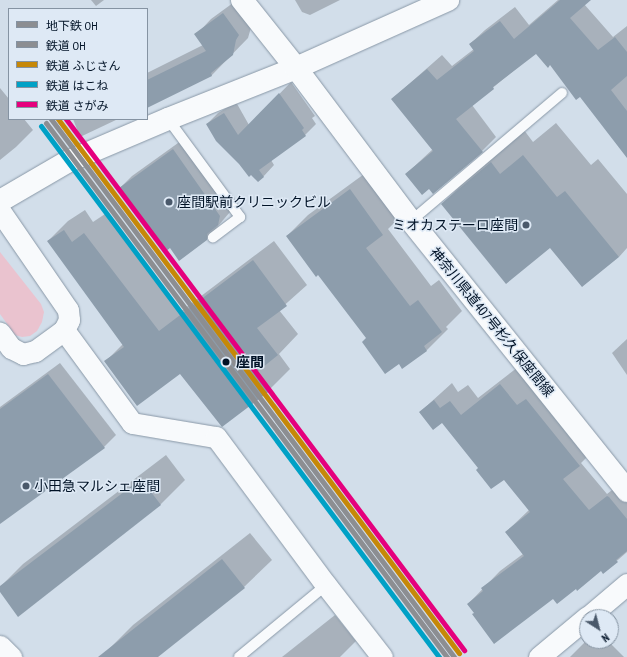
<!DOCTYPE html>
<meta charset="utf-8">
<style>
body{margin:0}
#map{position:relative;width:627px;height:657px;overflow:hidden;background:#d2deea;font-family:"PT Sans Narrow","Noto Sans JP",sans-serif}
div>[style]{position:absolute}
.green>*{inset:0;background:#eac3cf}
.shadow>*{inset:0;background:#0003}
.building>*{inset:0;background:#8d9dac}
.roads{filter:drop-shadow(0 0 1px #8998a7) drop-shadow(0 0 1px #8998a7)}
.service>*{height:10px;margin:-5px;padding:0 5px;transform-origin:5px;border-radius:5px;background:#f8fafc}
.minor>*{height:21px;margin:-10.5px;padding:0 10.5px;transform-origin:10.5px;border-radius:10.5px;background:#f8fafc}
.tertiary>*{height:22px;margin:-11px;padding:0 11px;transform-origin:11px;border-radius:11px;background:#f8fafc}
.secondary>*{height:22px;margin:-11px;padding:0 11px;transform-origin:11px;border-radius:11px;background:#f8fafc}
.rail-1>*{height:5px;margin:-2.5px;padding:0 2.5px;transform-origin:2.5px;border-radius:2.5px;background:#8c8e92}
.rail-2>*{height:5px;margin:-2.5px;padding:0 2.5px;transform-origin:2.5px;border-radius:2.5px;background:#c68808}
.rail-3>*{height:5px;margin:-2.5px;padding:0 2.5px;transform-origin:2.5px;border-radius:2.5px;background:#00a1c6}
.rail-4>*{height:5px;margin:-2.5px;padding:0 2.5px;transform-origin:2.5px;border-radius:2.5px;background:#e5007d}
.metro-1>*{height:5px;margin:-2.5px;padding:0 2.5px;transform-origin:2.5px;border-radius:2.5px;background:#8c8e92}
.dots>*{width:11px;height:11px;translate:-50% -50%;box-sizing:border-box;border:2px solid #dee9f5;border-radius:50%}
span{translate:-50% -50%;white-space:nowrap;text-align:center;line-height:1.15;-webkit-text-stroke:3px #dee9f5;paint-order:stroke}
.poi-label{font-size:14px;color:#001226}
.left{translate:0 -50%;text-align:left}
.right{translate:-100% -50%;text-align:right}
.street-label{font-size:14px;color:#001226}
.stop-label{font-size:14px;color:#001226;font-weight:700}
.legend{position:absolute;left:8px;top:8px;width:140px;height:112px;box-sizing:border-box;background:#dee9f5;border:1px solid #8593a2;margin:0;padding:5px 7px;list-style:none;font-size:12px;color:#001226}
.legend li{display:flex;align-items:center;gap:8px;height:20px}
.legend b{width:20px;border:1px solid #8593a2}
.north{position:absolute;left:579px;top:609px;width:40px;height:40px;box-sizing:border-box;background:#dee9f5;border:1px solid #8593a2;border-radius:50%;rotate:144deg;font-size:11px;font-weight:700;line-height:16px;text-align:center;color:#001226}
.north::after{content:'';display:block;margin:auto;width:14px;height:18px;background:#4a596b;clip-path:polygon(50% 0,100% 100%,50% 72%,0 100%)}
</style>
<div id="map">
<div class="green">
<i style="clip-path:polygon(0 252px,41px 304px,44px 312px,42px 322px,37px 331px,30px 336px,22px 337px,15px 335px,0 314px)"></i>
</div>
<div class="shadow">
<i style="clip-path:polygon(91px 0,104px 0,96px 6px)"></i>
<i style="clip-path:polygon(237px 0,252px 24px,248px 38px,212px 75px,147px 105px,147px 73px,203px 45px,196px 35px,211px 19px)"></i>
<i style="clip-path:polygon(295px 0,340px 0,310px 15px,302px 12px)"></i>
<i style="clip-path:polygon(558px 0,588px 0,584px 4px,613px 37px,627px 26px,627px 155px,581px 95px,551px 64px,536px 52px,472px 105px,496px 137px,482px 151px,429px 188px,406px 174px,433px 149px,392px 99px,442px 55px,452px 66px,474px 49px,470px 44px,485px 30px,515px 7px,529px 25px)"></i>
<i style="clip-path:polygon(291px 82px,315px 116px,312px 118px,316px 124px,305px 135px,271px 160px,274px 165px,263px 177px,207px 124px,218px 113px,236px 102px,249px 125px)"></i>
<i style="clip-path:polygon(0 88px,9px 99px,9px 119px,24px 119px,33px 130px,16px 147px,0 160px)"></i>
<i style="clip-path:polygon(73px 119px,118px 119px,80px 137px)"></i>
<i style="clip-path:polygon(556px 123px,591px 165px,598px 159px,627px 194px,627px 248px,619px 257px,550px 246px,442px 204px,475px 171px,524px 130px,533px 142px)"></i>
<i style="clip-path:polygon(185px 138px,231px 203px,230px 212px,207px 239px,170px 247px,120px 188px,132px 176px)"></i>
<i style="clip-path:polygon(371px 169px,403px 214px,388px 229px,431px 286px,439px 280px,462px 311px,446px 327px,448px 329px,427px 350px,403px 367px,399px 363px,367px 337px,319px 274px,287px 236px,308px 215px)"></i>
<i style="clip-path:polygon(85px 210px,93px 222px,105px 214px,180px 312px,274px 241px,307px 285px,279px 310px,298px 334px,279px 354px,290px 369px,270px 389px,180px 372px,106px 361px,123px 344px,48px 241px,68px 221px)"></i>
<i style="clip-path:polygon(627px 339px,627px 375px,612px 353px)"></i>
<i style="clip-path:polygon(60px 363px,116px 435px,104px 447px,0 522px,0 407px)"></i>
<i style="clip-path:polygon(518px 367px,596px 448px,581px 463px,607px 494px,625px 480px,627px 481px,627px 552px,603px 573px,601px 570px,576px 587px,554px 598px,475px 612px,468px 604px,500px 571px,523px 554px,506px 532px,529px 510px,504px 478px,479px 468px,443px 421px,420px 412px,452px 383px,458px 392px,468px 385px,478px 398px)"></i>
<i style="clip-path:polygon(166px 455px,185px 480px,161px 504px,18px 615px,0 591px,0 587px,23px 564px)"></i>
<i style="clip-path:polygon(250px 533px,272px 560px,244px 587px,157px 657px,110px 657px,106px 652px,133px 625px)"></i>
<i style="clip-path:polygon(335px 615px,356px 641px,340px 657px,282px 657px)"></i>
<i style="clip-path:polygon(587px 640px,608px 641px,624px 657px,570px 657px)"></i>
</div>
<div class="building">
<i style="clip-path:polygon(560px 0,591px 0,570px 18px,598px 50px,615px 37px,627px 52px,627px 76px,611px 90px,627px 111px,627px 158px,580px 97px,576px 100px,550px 65px,548px 68px,536px 54px,493px 87px,494px 89px,456px 119px,483px 152px,433px 194px,429px 189px,422px 195px,405px 174px,433px 151px,391px 99px,427px 69px,437px 80px,474px 51px,469px 44px,500px 21px,514px 39px)"></i>
<i style="clip-path:polygon(223px 13px,239px 35px,236px 40px,233px 55px,211px 73px,212px 76px,147px 108px,147px 80px,206px 51px,194px 34px)"></i>
<i style="clip-path:polygon(279px 93px,304px 128px,302px 130px,306px 136px,259px 170px,264px 177px,258px 182px,251px 175px,249px 177px,239px 164px,216px 141px,206px 124px,224px 113px,238px 135px)"></i>
<i style="clip-path:polygon(173px 149px,220px 216px,218px 225px,207px 234px,207px 240px,179px 261px,170px 248px,165px 252px,119px 188px)"></i>
<i style="clip-path:polygon(523px 155px,557px 197px,565px 191px,619px 257px,582px 287px,550px 248px,506px 284px,441px 204px,491px 162px,500px 174px)"></i>
<i style="clip-path:polygon(350px 189px,383px 235px,366px 248px,410px 306px,418px 300px,442px 332px,424px 346px,427px 351px,402px 369px,399px 364px,385px 374px,362px 342px,366px 338px,318px 275px,316px 277px,286px 236px)"></i>
<i style="clip-path:polygon(64px 230px,72px 242px,84px 233px,159px 331px,253px 260px,287px 306px,257px 328px,278px 355px,257px 372px,271px 390px,222px 427px,180px 374px,137px 406px,104px 361px,124px 347px,47px 241px)"></i>
<i style="clip-path:polygon(48px 374px,105px 448px,0 524px,0 409px)"></i>
<i style="clip-path:polygon(500px 384px,517px 405px,526px 399px,580px 466px,563px 479px,589px 510px,607px 496px,609px 497px,627px 519px,627px 551px,616px 560px,618px 562px,603px 574px,601px 571px,577px 591px,576px 589px,557px 604px,553px 599px,494px 644px,472px 614px,474px 613px,467px 604px,483px 591px,481px 588px,524px 556px,505px 532px,530px 512px,504px 480px,491px 489px,476px 470px,478px 468px,442px 423px,433px 430px,419px 412px,434px 400px,440px 408px,450px 401px,461px 415px)"></i>
<i style="clip-path:polygon(141px 479px,161px 505px,18px 617px,0 592px,0 586px)"></i>
<i style="clip-path:polygon(222px 559px,245px 588px,158px 657px,98px 657px)"></i>
</div>
<div class="roads">
<div class="service">
<i style="left:168px;top:119px;width:122px;rotate:53.7deg"></i>
<i style="left:240px;top:217px;width:34px;rotate:143deg"></i>
<i style="left:411px;top:221px;width:198px;rotate:-40.3deg"></i>
<i style="left:239px;top:657px;width:113px;rotate:-39.6deg"></i>
</div>
<div class="minor">
<i style="left:0;top:211px;width:120px;rotate:55.5deg"></i>
<i style="left:68px;top:310px;width:10px;rotate:84deg"></i>
<i style="left:69px;top:320px;width:11px;rotate:117deg"></i>
<i style="left:64px;top:330px;width:36px;rotate:144deg"></i>
<i style="left:35px;top:351px;width:12px;rotate:166deg"></i>
<i style="left:23px;top:354px;width:13px;rotate:-153deg"></i>
<i style="left:11px;top:348px;width:19px;rotate:-126deg"></i>
<i style="left:64px;top:330px;width:115px;rotate:53.8deg"></i>
<i style="left:132px;top:423px;width:85px;rotate:9.5deg"></i>
<i style="left:216px;top:437px;width:184px;rotate:53.4deg"></i>
<i style="left:326px;top:585px;width:91px;rotate:52.1deg"></i>
<i style="left:588px;top:617px;width:51px;rotate:-40.2deg"></i>
<i style="left:0;top:646px;width:16px;rotate:45deg"></i>
<i style="left:539px;top:657px;width:62px;rotate:-39.8deg"></i>
</div>
<div class="tertiary">
<i style="left:0;top:201px;width:78px;rotate:-30.2deg"></i>
<i style="left:67px;top:162px;width:110px;rotate:-23.1deg"></i>
<i style="left:168px;top:119px;width:138px;rotate:-21.7deg"></i>
<i style="left:296px;top:68px;width:167px;rotate:-24.1deg"></i>
</div>
<div class="secondary">
<i style="left:242px;top:0;width:87px;rotate:51.5deg"></i>
<i style="left:296px;top:68px;width:191px;rotate:53.1deg"></i>
<i style="left:411px;top:221px;width:346px;rotate:51.3deg"></i>
</div>
</div>
<div class="rail-1">
<i style="left:46px;top:123px;width:668px;rotate:53.1deg"></i>
</div>
<div class="rail-2">
<i style="left:58px;top:119px;width:668px;rotate:53.1deg"></i>
</div>
<div class="rail-3">
<i style="left:41px;top:126px;width:664px;rotate:53.15deg"></i>
</div>
<div class="rail-4">
<i style="left:66px;top:119px;width:664px;rotate:53.15deg"></i>
</div>
<div class="metro-1">
<i style="left:51px;top:119px;width:672px;rotate:53.16deg"></i>
</div>
<div class="dots">
<i style="left:169px;top:202px;background:#4a596b"></i>
<i style="left:526px;top:225px;background:#4a596b"></i>
<i style="left:226px;top:362px;background:#001226"></i>
<i style="left:26px;top:486px;background:#4a596b"></i>
</div>
<div class="poi-label">
<span class="left" style="left:177px;top:202px">座間駅前クリニックビル</span>
<span class="right" style="left:518px;top:225px">ミオカステーロ座間</span>
<span class="left" style="left:34px;top:486px">小田急マルシェ座間</span>
</div>
<div class="street-label">
<span style="left:492px;top:322px;rotate:51deg">神奈川県道407号杉久保座間線</span>
</div>
<div class="stop-label">
<span class="left" style="left:236px;top:362px">座間</span>
</div>
<ul class="legend">
<li><b style="height:5px;background:#8c8e92"></b>地下鉄 OH</li>
<li><b style="height:5px;background:#8c8e92"></b>鉄道 OH</li>
<li><b style="height:5px;background:#c68808"></b>鉄道 ふじさん</li>
<li><b style="height:5px;background:#00a1c6"></b>鉄道 はこね</li>
<li><b style="height:5px;background:#e5007d"></b>鉄道 さがみ</li>
</ul>
<div class="north">N</div>
</div>
